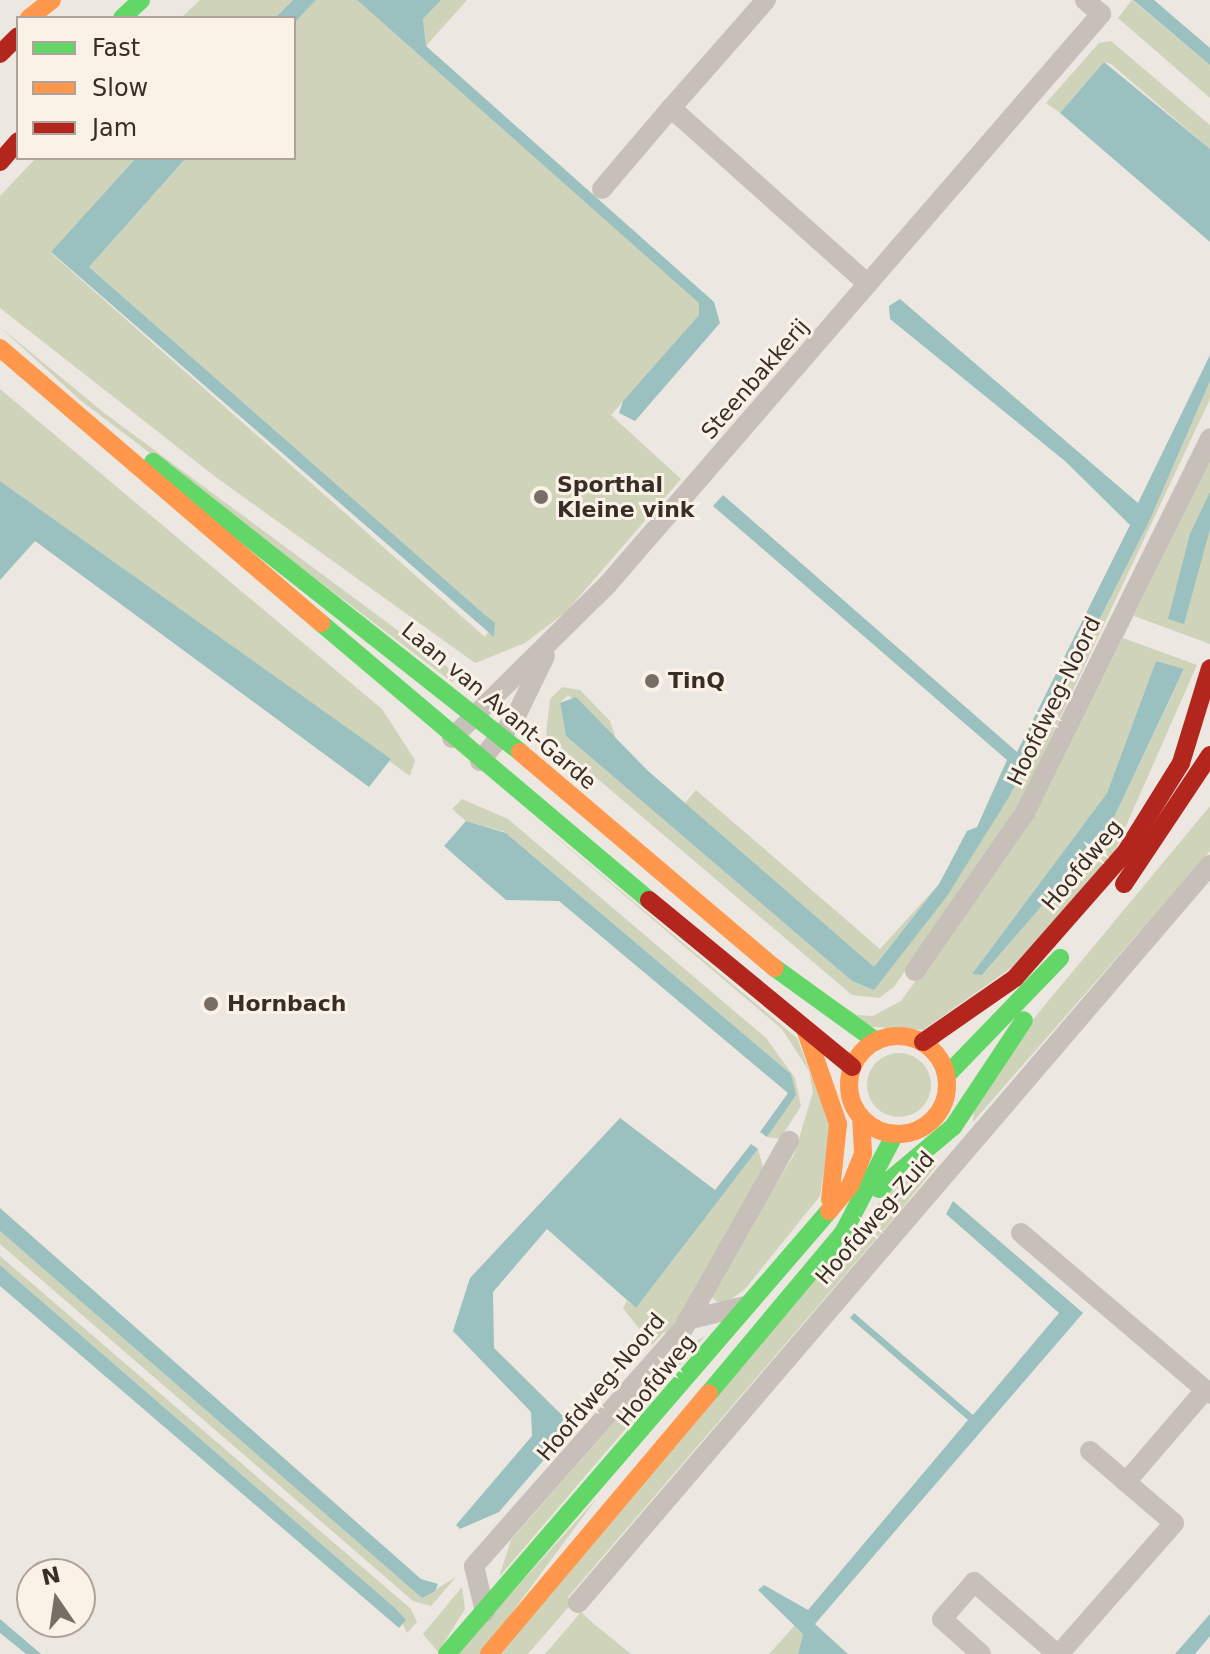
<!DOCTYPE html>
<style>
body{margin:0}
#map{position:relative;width:1210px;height:1654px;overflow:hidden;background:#ede7e1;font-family:"DejaVu Sans",sans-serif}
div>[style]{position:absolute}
.green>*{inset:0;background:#ced3ba}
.round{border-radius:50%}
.water>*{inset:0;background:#9bc0c0}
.street>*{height:20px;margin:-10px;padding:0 10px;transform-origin:10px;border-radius:10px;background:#c7c0b9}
.fast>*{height:18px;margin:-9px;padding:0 9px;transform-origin:9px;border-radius:9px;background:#63d668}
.slow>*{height:18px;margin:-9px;padding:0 9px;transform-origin:9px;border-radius:9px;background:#ff974d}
.slow>.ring{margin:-9px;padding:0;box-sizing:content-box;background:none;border:18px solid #ff974d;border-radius:50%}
.jam>*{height:18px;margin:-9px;padding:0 9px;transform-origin:9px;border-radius:9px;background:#b3261e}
.dots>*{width:22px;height:22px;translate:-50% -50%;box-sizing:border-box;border:4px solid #fbf2e7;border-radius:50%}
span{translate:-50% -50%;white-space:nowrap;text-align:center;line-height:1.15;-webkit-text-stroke:6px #fbf2e7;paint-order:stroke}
.street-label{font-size:22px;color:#382d27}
.poi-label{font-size:22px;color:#382d27;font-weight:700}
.left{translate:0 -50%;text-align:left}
.legend{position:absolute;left:16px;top:16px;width:280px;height:144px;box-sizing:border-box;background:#fbf2e7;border:2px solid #ada39a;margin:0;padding:10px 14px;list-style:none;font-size:24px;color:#382d27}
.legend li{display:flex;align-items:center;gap:16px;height:40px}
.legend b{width:40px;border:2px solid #ada39a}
.north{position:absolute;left:16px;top:1558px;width:80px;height:80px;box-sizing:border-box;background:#fbf2e7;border:2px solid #ada39a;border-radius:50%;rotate:347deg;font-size:22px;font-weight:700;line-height:32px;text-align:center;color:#382d27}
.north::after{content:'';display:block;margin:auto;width:28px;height:36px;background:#776e68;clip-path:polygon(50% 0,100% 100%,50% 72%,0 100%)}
</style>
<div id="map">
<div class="green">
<i style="clip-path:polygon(200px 0,293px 0,275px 18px,181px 18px)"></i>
<i style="clip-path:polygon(316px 0,357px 0,700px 303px,699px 315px,611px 415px,681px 479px,566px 612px,525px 643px,475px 663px,217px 478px,0 308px,0 196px,36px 158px,136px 158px,51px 253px,485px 637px,494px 623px,484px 614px,89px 267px,186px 158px,294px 158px,294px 23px)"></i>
<i style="clip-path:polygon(441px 0,467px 0,426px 46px,423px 19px)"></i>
<i style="clip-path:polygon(1132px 0,1210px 65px,1210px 98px,1118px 18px)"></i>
<i style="clip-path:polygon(1111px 41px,1210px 125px,1210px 149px,1111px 64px,1104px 62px,1060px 113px,1046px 103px,1099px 43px)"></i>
<i style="clip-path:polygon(0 327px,103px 412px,458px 675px,452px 682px,80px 400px)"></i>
<i style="clip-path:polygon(1210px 381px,1210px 399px,1019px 805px,894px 987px,879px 998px,852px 995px,546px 735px,550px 699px,562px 687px,580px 690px,610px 721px,616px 739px,568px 695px,560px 703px,566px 736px,852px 981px,874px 990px,1009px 797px,1149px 522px)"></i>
<i style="clip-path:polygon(0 389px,382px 709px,415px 760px,410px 776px,0 481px)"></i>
<i style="clip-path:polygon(1210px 460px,1210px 644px,1134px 616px)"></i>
<i style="clip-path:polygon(evenodd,1123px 638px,1197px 665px,1111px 860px,1028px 956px,923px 1030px,861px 1026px,824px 994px,857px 1015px,873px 1016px,901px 1001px,1034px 817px,1123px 638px,1156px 661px,1184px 670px,1109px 828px,983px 974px,972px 974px,1107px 793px,1156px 661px)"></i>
<i style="clip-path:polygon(696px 790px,880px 949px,939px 884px,873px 968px,685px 803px)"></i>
<i style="clip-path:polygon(462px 799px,508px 819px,766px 1038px,795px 1078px,801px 1106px,780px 1139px,767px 1137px,795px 1095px,791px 1074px,505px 832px,466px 821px,452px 809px)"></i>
<i style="clip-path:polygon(1210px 806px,1210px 851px,973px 1122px,974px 1107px,1006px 1052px)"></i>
<i style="clip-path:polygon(520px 807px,797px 1038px,831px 1126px,820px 1196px,745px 1289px,722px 1306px,708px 1294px,794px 1155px,813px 1092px,809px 1071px,782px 1029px)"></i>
<i class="round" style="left:867px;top:1053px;width:64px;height:64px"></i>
<i style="clip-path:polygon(758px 1149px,763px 1168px,669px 1336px,664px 1332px,652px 1345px,623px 1308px,627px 1301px,636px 1308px)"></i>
<i style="clip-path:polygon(930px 1161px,936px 1166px,904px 1206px,568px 1597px,573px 1602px,528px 1654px,497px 1654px,890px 1190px)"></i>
<i style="clip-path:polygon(0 1231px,422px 1598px,456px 1577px,431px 1606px,413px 1601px,0 1244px)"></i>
<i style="clip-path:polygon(0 1256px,411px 1609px,417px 1622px,407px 1633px,395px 1608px,0 1265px)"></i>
<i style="clip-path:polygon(705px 1336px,499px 1577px,511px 1540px,674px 1354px)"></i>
<i style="clip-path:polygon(597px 1498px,481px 1654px,457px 1654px)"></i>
<i style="clip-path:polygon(462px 1587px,465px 1609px,438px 1652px,423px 1634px)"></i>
<i style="clip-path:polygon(581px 1612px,594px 1624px,631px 1654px,545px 1654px)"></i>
<i style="clip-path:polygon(796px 1624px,803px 1634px,798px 1654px,769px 1654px)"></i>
</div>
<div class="water">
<i style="clip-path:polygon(293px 0,316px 0,294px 23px,275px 18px)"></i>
<i style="clip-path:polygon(357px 0,441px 0,423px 19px,426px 46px,714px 302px,720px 323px,635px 421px,619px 413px,623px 401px,699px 315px,699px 303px)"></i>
<i style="clip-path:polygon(1133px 0,1154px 0,1210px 48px,1210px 65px)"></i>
<i style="clip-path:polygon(1104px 62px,1210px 149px,1210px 242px,1060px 113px)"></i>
<i style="clip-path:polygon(136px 158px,186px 158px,89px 267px,484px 614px,495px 623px,494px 637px,51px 252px)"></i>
<i style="clip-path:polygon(900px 299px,1138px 503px,1210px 355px,1210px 381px,1149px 522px,1009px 797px,947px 896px,874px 990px,852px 981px,566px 736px,560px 703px,576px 697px,647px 770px,874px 967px,939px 884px,967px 831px,977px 827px,1007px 760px,713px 506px,723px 495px,1017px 752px,1130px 525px,1065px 461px,890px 319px,889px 306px)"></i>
<i style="clip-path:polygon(0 481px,391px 759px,369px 787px,35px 541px,0 580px)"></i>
<i style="clip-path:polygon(1210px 492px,1210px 529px,1184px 624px,1168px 619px,1190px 534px)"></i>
<i style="clip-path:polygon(1156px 661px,1184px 669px,1109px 828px,982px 975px,972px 974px,1107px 793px)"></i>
<i style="clip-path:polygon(466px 821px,506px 833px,791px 1074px,796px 1095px,767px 1137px,760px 1132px,788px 1093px,559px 901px,506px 900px,444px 846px)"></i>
<i style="clip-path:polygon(620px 1118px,715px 1190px,751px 1144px,758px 1149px,636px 1308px,547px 1229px,493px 1292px,494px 1348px,573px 1426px,499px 1512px,460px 1529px,456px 1525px,532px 1436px,531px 1412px,453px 1331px,470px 1278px)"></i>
<i style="clip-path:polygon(953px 1201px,1083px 1313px,815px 1624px,848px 1654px,798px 1654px,803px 1634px,758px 1590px,764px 1585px,808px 1610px,968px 1420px,850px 1318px,854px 1313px,973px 1415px,1059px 1313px,946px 1214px)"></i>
<i style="clip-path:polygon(0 1208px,421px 1579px,438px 1584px,435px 1591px,422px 1598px,0 1231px)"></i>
<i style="clip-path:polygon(0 1265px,395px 1608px,406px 1620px,399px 1628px,0 1286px)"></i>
<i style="clip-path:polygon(1210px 1614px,1210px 1636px,1195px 1654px,1175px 1654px)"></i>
<i style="clip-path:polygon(0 1619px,41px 1654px,26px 1654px,0 1633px)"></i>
</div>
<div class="street">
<i style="left:766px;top:0;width:144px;rotate:131.3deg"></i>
<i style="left:671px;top:108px;width:264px;rotate:41.8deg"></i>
<i style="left:602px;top:189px;width:106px;rotate:-49.6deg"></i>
<i style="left:452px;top:738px;width:219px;rotate:-44.6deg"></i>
<i style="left:608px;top:584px;width:754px;rotate:-49.14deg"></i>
<i style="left:1101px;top:14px;width:21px;rotate:-139deg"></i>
<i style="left:480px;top:761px;width:53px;rotate:-50.3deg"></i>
<i style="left:514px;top:720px;width:71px;rotate:-64.2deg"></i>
<i style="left:915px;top:971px;width:193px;rotate:-55.2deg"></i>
<i style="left:1025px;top:813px;width:418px;rotate:-63.7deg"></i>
<i style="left:1021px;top:1233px;width:248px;rotate:40.4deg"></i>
<i style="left:687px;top:1320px;width:60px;rotate:-13.6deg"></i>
<i style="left:1090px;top:1451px;width:48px;rotate:40.7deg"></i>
<i style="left:578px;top:1603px;width:972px;rotate:-49.42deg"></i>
<i style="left:485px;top:1612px;width:47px;rotate:-103.4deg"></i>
<i style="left:474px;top:1566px;width:316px;rotate:-48.6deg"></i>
<i style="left:683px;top:1329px;width:216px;rotate:-60.6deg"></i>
<i style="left:981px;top:1654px;width:52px;rotate:-138.1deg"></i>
<i style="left:942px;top:1619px;width:49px;rotate:-49.1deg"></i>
<i style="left:974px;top:1582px;width:110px;rotate:40.9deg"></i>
<i style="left:1059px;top:1654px;width:174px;rotate:-48.7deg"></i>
<i style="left:1174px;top:1523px;width:63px;rotate:-139.5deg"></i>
<i style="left:1126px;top:1482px;width:121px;rotate:-49.3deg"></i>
</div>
<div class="fast">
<i style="left:122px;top:18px;width:26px;rotate:-43deg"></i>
<i style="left:153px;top:462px;width:468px;rotate:38.3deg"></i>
<i style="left:321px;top:623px;width:429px;rotate:40.2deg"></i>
<i style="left:775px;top:968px;width:125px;rotate:35.9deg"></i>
<i style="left:947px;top:1075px;width:163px;rotate:-46deg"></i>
<i style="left:879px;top:1189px;width:97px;rotate:-40deg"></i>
<i style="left:953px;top:1127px;width:128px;rotate:-56.4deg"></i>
<i style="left:709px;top:1393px;width:209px;rotate:-50.1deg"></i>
<i style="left:843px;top:1233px;width:112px;rotate:-62.3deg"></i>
<i style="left:447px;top:1654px;width:585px;rotate:-49.23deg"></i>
</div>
<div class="slow">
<i style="left:29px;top:18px;width:29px;rotate:-38deg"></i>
<i style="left:0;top:348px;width:423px;rotate:40.6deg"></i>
<i style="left:520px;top:752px;width:334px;rotate:40.3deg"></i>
<i style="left:805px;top:1029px;width:101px;rotate:70.8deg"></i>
<i style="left:838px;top:1124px;width:76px;rotate:96deg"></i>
<i class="ring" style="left:849px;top:1036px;width:80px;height:80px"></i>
<i style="left:829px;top:1211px;width:33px;rotate:-50deg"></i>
<i style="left:850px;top:1186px;width:35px;rotate:-68deg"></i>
<i style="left:863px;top:1153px;width:35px;rotate:-93deg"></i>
<i style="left:489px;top:1654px;width:341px;rotate:-49.9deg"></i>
</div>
<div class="jam">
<i style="left:0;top:54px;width:25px;rotate:-45deg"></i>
<i style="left:0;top:162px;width:28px;rotate:-49deg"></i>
<i style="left:1124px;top:884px;width:155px;rotate:-56.3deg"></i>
<i style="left:649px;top:900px;width:263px;rotate:39.4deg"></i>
<i style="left:923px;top:1042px;width:112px;rotate:-34.8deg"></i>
<i style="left:1015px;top:978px;width:167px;rotate:-48.7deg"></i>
<i style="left:1125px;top:853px;width:106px;rotate:-58.1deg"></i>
<i style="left:1181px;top:763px;width:99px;rotate:-73deg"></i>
</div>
<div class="dots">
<i style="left:541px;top:497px;background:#776e68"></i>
<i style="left:652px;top:681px;background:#776e68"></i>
<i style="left:211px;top:1004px;background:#776e68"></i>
</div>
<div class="street-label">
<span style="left:755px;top:379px;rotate:-49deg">Steenbakkerij</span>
<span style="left:1054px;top:701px;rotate:-64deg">Hoofdweg-Noord</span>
<span style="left:499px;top:706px;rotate:40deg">Laan van Avant-Garde</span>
<span style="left:1082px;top:865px;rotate:-50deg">Hoofdweg</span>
<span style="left:875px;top:1218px;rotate:-49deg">Hoofdweg-Zuid</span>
<span style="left:656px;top:1380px;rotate:-51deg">Hoofdweg</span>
<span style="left:601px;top:1387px;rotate:-50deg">Hoofdweg-Noord</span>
</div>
<div class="poi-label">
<span class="left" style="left:557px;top:497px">Sporthal<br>Kleine vink</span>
<span class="left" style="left:668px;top:681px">TinQ</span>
<span class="left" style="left:227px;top:1004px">Hornbach</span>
</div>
<ul class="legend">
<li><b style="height:10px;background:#63d668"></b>Fast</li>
<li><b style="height:10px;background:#ff974d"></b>Slow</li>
<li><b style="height:10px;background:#b3261e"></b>Jam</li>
</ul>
<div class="north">N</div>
</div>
